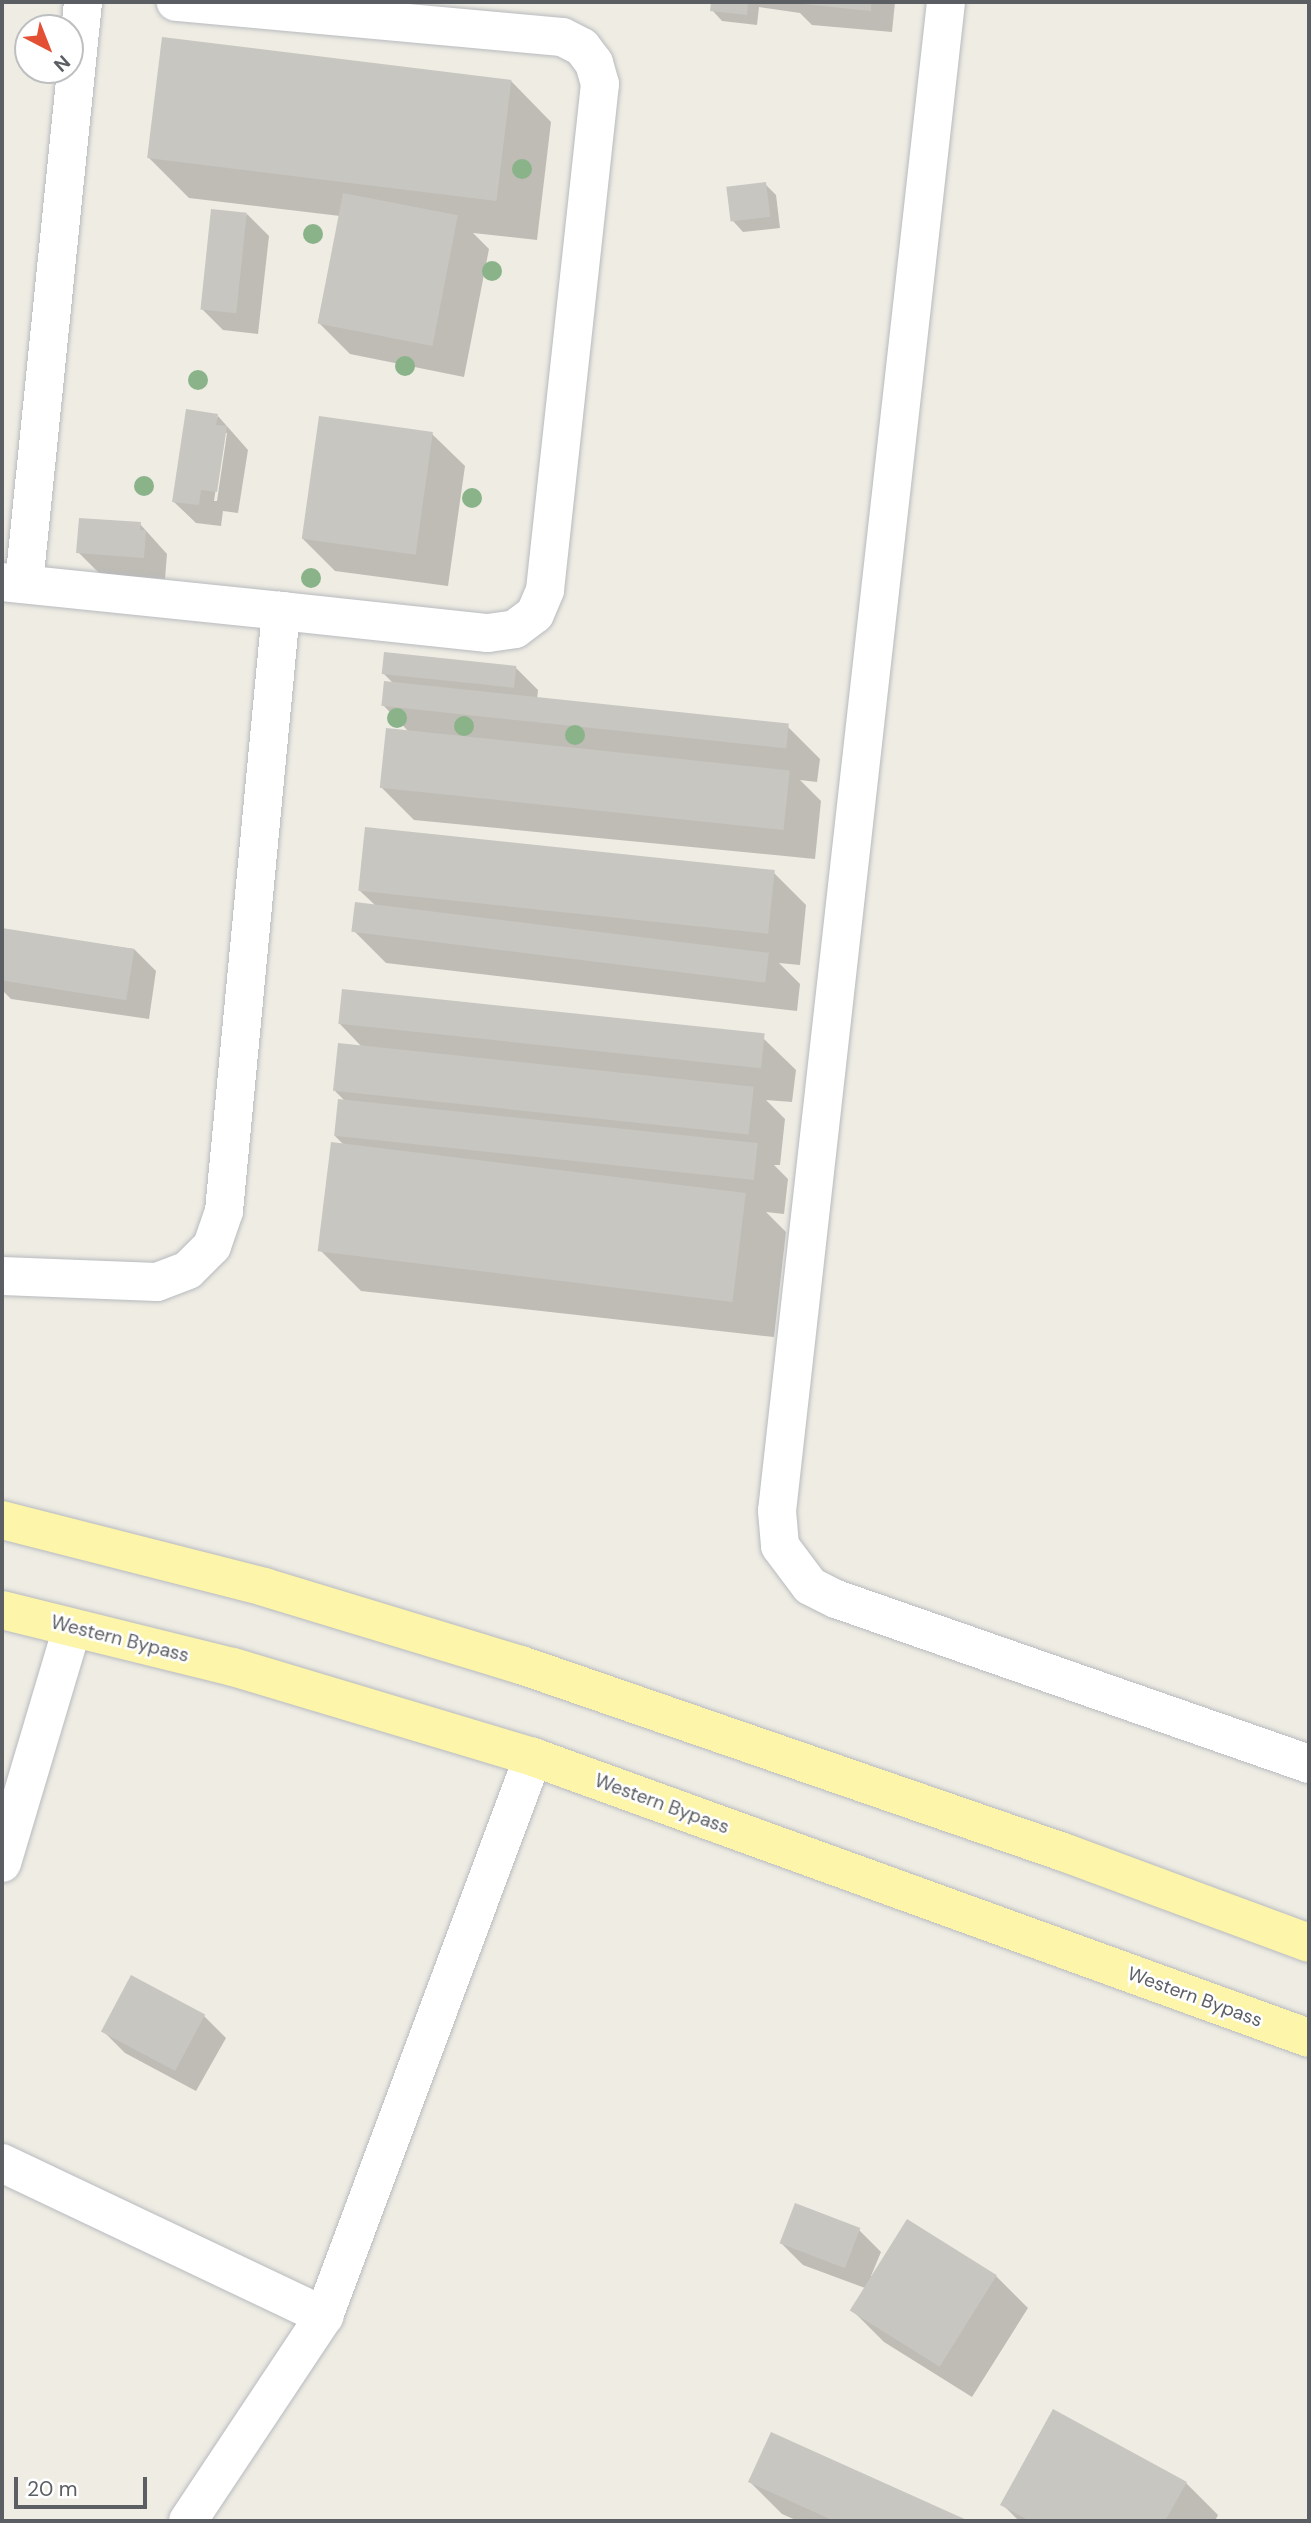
<!DOCTYPE html>
<style>
body{margin:0}
#map{position:relative;width:1311px;height:2523px;overflow:hidden;background:#eeece3;font-family:"DM Sans",sans-serif}
div>[style]{position:absolute}
.shadow>*{inset:0;background:#0003}
.building>*{inset:0;background:#c8c6c0;transform-origin:0 0}
.roads{filter:drop-shadow(0 0 2px #b8babf) drop-shadow(0 0 2px #b8babf)}
.minor>*{height:38px;margin:-19px;padding:0 19px;transform-origin:19px;border-radius:19px;background:#fff}
.major>*{height:38px;margin:-19px;padding:0 19px;transform-origin:19px;border-radius:19px;background:#fcf5aa}
.trees>*{width:20px;height:20px;margin:-10px;border-radius:50%;background:#8ab38a}
span{translate:-50% -50%;white-space:nowrap;text-align:center;line-height:1.15;-webkit-text-stroke:5px #fff;paint-order:stroke}
.street-label{font-size:19px;color:#5b5e63}
.frame{position:absolute;inset:0;border:4px solid #5b5e63;pointer-events:none}
.north{position:absolute;left:14px;top:14px;width:70px;height:70px;box-sizing:border-box;background:#fff;border:2px solid #bdbfc1;border-radius:50%;rotate:138deg;font-size:19px;font-weight:700;line-height:28px;text-align:center;color:#5b5e63}
.north::after{content:'';display:block;margin:auto;width:24px;height:32px;background:#e35034;clip-path:polygon(50% 0,100% 100%,50% 72%,0 100%)}
.scale{position:absolute;left:14px;top:2477px;width:133px;height:32px;box-sizing:border-box;border:4px solid #5b5e63;border-top:0;padding-left:9px;font-size:21px;line-height:24px;white-space:nowrap;color:#5b5e63;-webkit-text-stroke:5px #fff;paint-order:stroke}
</style>
<div id="map">
<div class="shadow">
<i style="clip-path:polygon(713px 2px,895px 2px,892px 32px,812px 25px,800px 13px,759px 7px,757px 25px,722px 21px,712px 10px)"></i>
<i style="clip-path:polygon(511px 81px,551px 122px,537px 240px,473px 233px,489px 249px,464px 377px,350px 354px,318px 322px,340px 216px,189px 198px,148px 157px)"></i>
<i style="clip-path:polygon(765px 184px,776px 195px,780px 228px,743px 232px,733px 221px)"></i>
<i style="clip-path:polygon(247px 214px,269px 236px,258px 334px,223px 330px,201px 308px)"></i>
<i style="clip-path:polygon(evenodd,218px 416px,248px 450px,238px 513px,223px 511px,221px 526px,196px 523px,174px 502px,218px 416px,224px 433px,227px 433px,217px 501px,214px 501px,224px 433px)"></i>
<i style="clip-path:polygon(432px 434px,465px 466px,448px 586px,335px 571px,303px 539px)"></i>
<i style="clip-path:polygon(140px 524px,167px 554px,165px 579px,100px 574px,78px 552px)"></i>
<i style="clip-path:polygon(516px 668px,538px 690px,537px 700px,788px 727px,820px 759px,817px 782px,800px 780px,821px 801px,815px 859px,414px 820px,382px 788px,409px 732px,383px 705px,394px 684px,384px 674px)"></i>
<i style="clip-path:polygon(774px 873px,806px 905px,800px 965px,779px 963px,800px 984px,797px 1011px,386px 963px,354px 931px,376px 906px,359px 890px)"></i>
<i style="clip-path:polygon(2px 930px,134px 949px,156px 971px,149px 1019px,11px 999px,2px 990px)"></i>
<i style="clip-path:polygon(339px 1023px,763px 1038px,796px 1070px,792px 1102px,766px 1100px,785px 1119px,780px 1165px,774px 1165px,788px 1179px,784px 1214px,766px 1212px,786px 1232px,774px 1337px,361px 1291px,320px 1250px,345px 1146px,335px 1136px,346px 1102px,335px 1091px,362px 1047px)"></i>
<i style="clip-path:polygon(204px 2016px,226px 2038px,196px 2091px,125px 2053px,103px 2031px)"></i>
<i style="clip-path:polygon(859px 2230px,881px 2252px,871px 2276px,996px 2276px,1028px 2308px,972px 2397px,884px 2342px,852px 2310px,865px 2288px,803px 2265px,781px 2243px)"></i>
<i style="clip-path:polygon(772px 2434px,965px 2521px,798px 2521px,782px 2514px,750px 2482px)"></i>
<i style="clip-path:polygon(1186px 2483px,1218px 2515px,1215px 2521px,1019px 2521px,1002px 2504px)"></i>
</div>
<div class="building">
<i style="clip-path:polygon(711px 2px,748px 2px,747px 15px,710px 11px)"></i>
<i style="clip-path:polygon(784px 2px,871px 2px,871px 11px)"></i>
<i style="left:162px;top:37px;width:352px;height:122px;rotate:7deg"></i>
<i style="left:766px;top:182px;width:35px;height:40px;rotate:83deg"></i>
<i style="left:343px;top:193px;width:117px;height:133px;rotate:11deg"></i>
<i style="left:211px;top:209px;width:36px;height:101px;rotate:6deg"></i>
<i style="clip-path:polygon(186px 409px,218px 414px,216px 425px,227px 426px,217px 492px,201px 490px,199px 505px,172px 502px)"></i>
<i style="left:319px;top:416px;width:115px;height:124px;rotate:8deg"></i>
<i style="clip-path:polygon(79px 518px,141px 522px,140px 530px,146px 530px,144px 558px,76px 553px)"></i>
<i style="left:384px;top:652px;width:133px;height:22px;rotate:6deg"></i>
<i style="left:384px;top:681px;width:407px;height:25px;rotate:6deg"></i>
<i style="left:386px;top:728px;width:406px;height:60px;rotate:6deg"></i>
<i style="left:365px;top:827px;width:412px;height:64px;rotate:6deg"></i>
<i style="left:355px;top:902px;width:417px;height:30px;rotate:7deg"></i>
<i style="left:2px;top:928px;width:134px;height:52px;rotate:9deg"></i>
<i style="left:342px;top:989px;width:425px;height:35px;rotate:6deg"></i>
<i style="left:338px;top:1043px;width:418px;height:48px;rotate:6deg"></i>
<i style="left:338px;top:1099px;width:422px;height:37px;rotate:6deg"></i>
<i style="left:331px;top:1142px;width:418px;height:110px;rotate:7deg"></i>
<i style="left:131px;top:1975px;width:84px;height:64px;rotate:28deg"></i>
<i style="left:795px;top:2203px;width:70px;height:43px;rotate:21deg"></i>
<i style="left:907px;top:2219px;width:106px;height:108px;rotate:32deg"></i>
<i style="clip-path:polygon(1053px 2409px,1187px 2482px,1165px 2521px,1030px 2521px,1000px 2505px)"></i>
<i style="clip-path:polygon(771px 2432px,969px 2521px,834px 2521px,748px 2482px)"></i>
</div>
<div class="roads">
<div class="minor">
<i style="left:946px;top:2px;width:1518px;rotate:96.39deg"></i>
<i style="left:777px;top:1511px;width:35px;rotate:85deg"></i>
<i style="left:780px;top:1546px;width:50px;rotate:53.1deg"></i>
<i style="left:810px;top:1586px;width:29px;rotate:27deg"></i>
<i style="left:836px;top:1599px;width:501px;rotate:19.23deg"></i>
<i style="left:2px;top:582px;width:281px;rotate:5.9deg"></i>
<i style="left:24px;top:584px;width:585px;rotate:-84.21deg"></i>
<i style="left:2px;top:1276px;width:155px;rotate:2.2deg"></i>
<i style="left:157px;top:1282px;width:33px;rotate:-21deg"></i>
<i style="left:188px;top:1270px;width:34px;rotate:-45deg"></i>
<i style="left:212px;top:1246px;width:37px;rotate:-71deg"></i>
<i style="left:224px;top:1211px;width:603px;rotate:-84.57deg"></i>
<i style="left:281px;top:611px;width:208px;rotate:6.1deg"></i>
<i style="left:488px;top:633px;width:27px;rotate:-8deg"></i>
<i style="left:515px;top:629px;width:25px;rotate:-37deg"></i>
<i style="left:535px;top:614px;width:26px;rotate:-67deg"></i>
<i style="left:545px;top:590px;width:509px;rotate:-83.8deg"></i>
<i style="left:600px;top:84px;width:22px;rotate:-106deg"></i>
<i style="left:594px;top:63px;width:20px;rotate:-127deg"></i>
<i style="left:582px;top:47px;width:22px;rotate:-153deg"></i>
<i style="left:562px;top:37px;width:388px;rotate:-174.8deg"></i>
<i style="left:2px;top:1863px;width:245px;rotate:-73.4deg"></i>
<i style="left:2px;top:2163px;width:357px;rotate:25.4deg"></i>
<i style="left:188px;top:2521px;width:246px;rotate:-56.4deg"></i>
<i style="left:324px;top:2316px;width:597px;rotate:-69.5deg"></i>
</div>
<div class="major">
<i style="left:2px;top:1520px;width:270px;rotate:14.3deg"></i>
<i style="left:264px;top:1587px;width:269px;rotate:16.9deg"></i>
<i style="left:521px;top:1665px;width:573px;rotate:19.04deg"></i>
<i style="left:1063px;top:1852px;width:262px;rotate:20.3deg"></i>
<i style="left:2px;top:1610px;width:238px;rotate:13.9deg"></i>
<i style="left:233px;top:1667px;width:313px;rotate:16.7deg"></i>
<i style="left:533px;top:1757px;width:825px;rotate:19.91deg"></i>
</div>
</div>
<div class="trees">
<i style="left:522px;top:169px"></i>
<i style="left:313px;top:234px"></i>
<i style="left:492px;top:271px"></i>
<i style="left:405px;top:366px"></i>
<i style="left:198px;top:380px"></i>
<i style="left:144px;top:486px"></i>
<i style="left:472px;top:498px"></i>
<i style="left:311px;top:578px"></i>
<i style="left:397px;top:718px"></i>
<i style="left:464px;top:726px"></i>
<i style="left:575px;top:735px"></i>
</div>
<div class="street-label">
<span style="left:120px;top:1639px;rotate:14deg">Western Bypass</span>
<span style="left:662px;top:1804px;rotate:20deg">Western Bypass</span>
<span style="left:1195px;top:1997px;rotate:20deg">Western Bypass</span>
</div>
<div class="frame"></div>
<div class="north">N</div>
<div class="scale">20 m</div>
</div>
